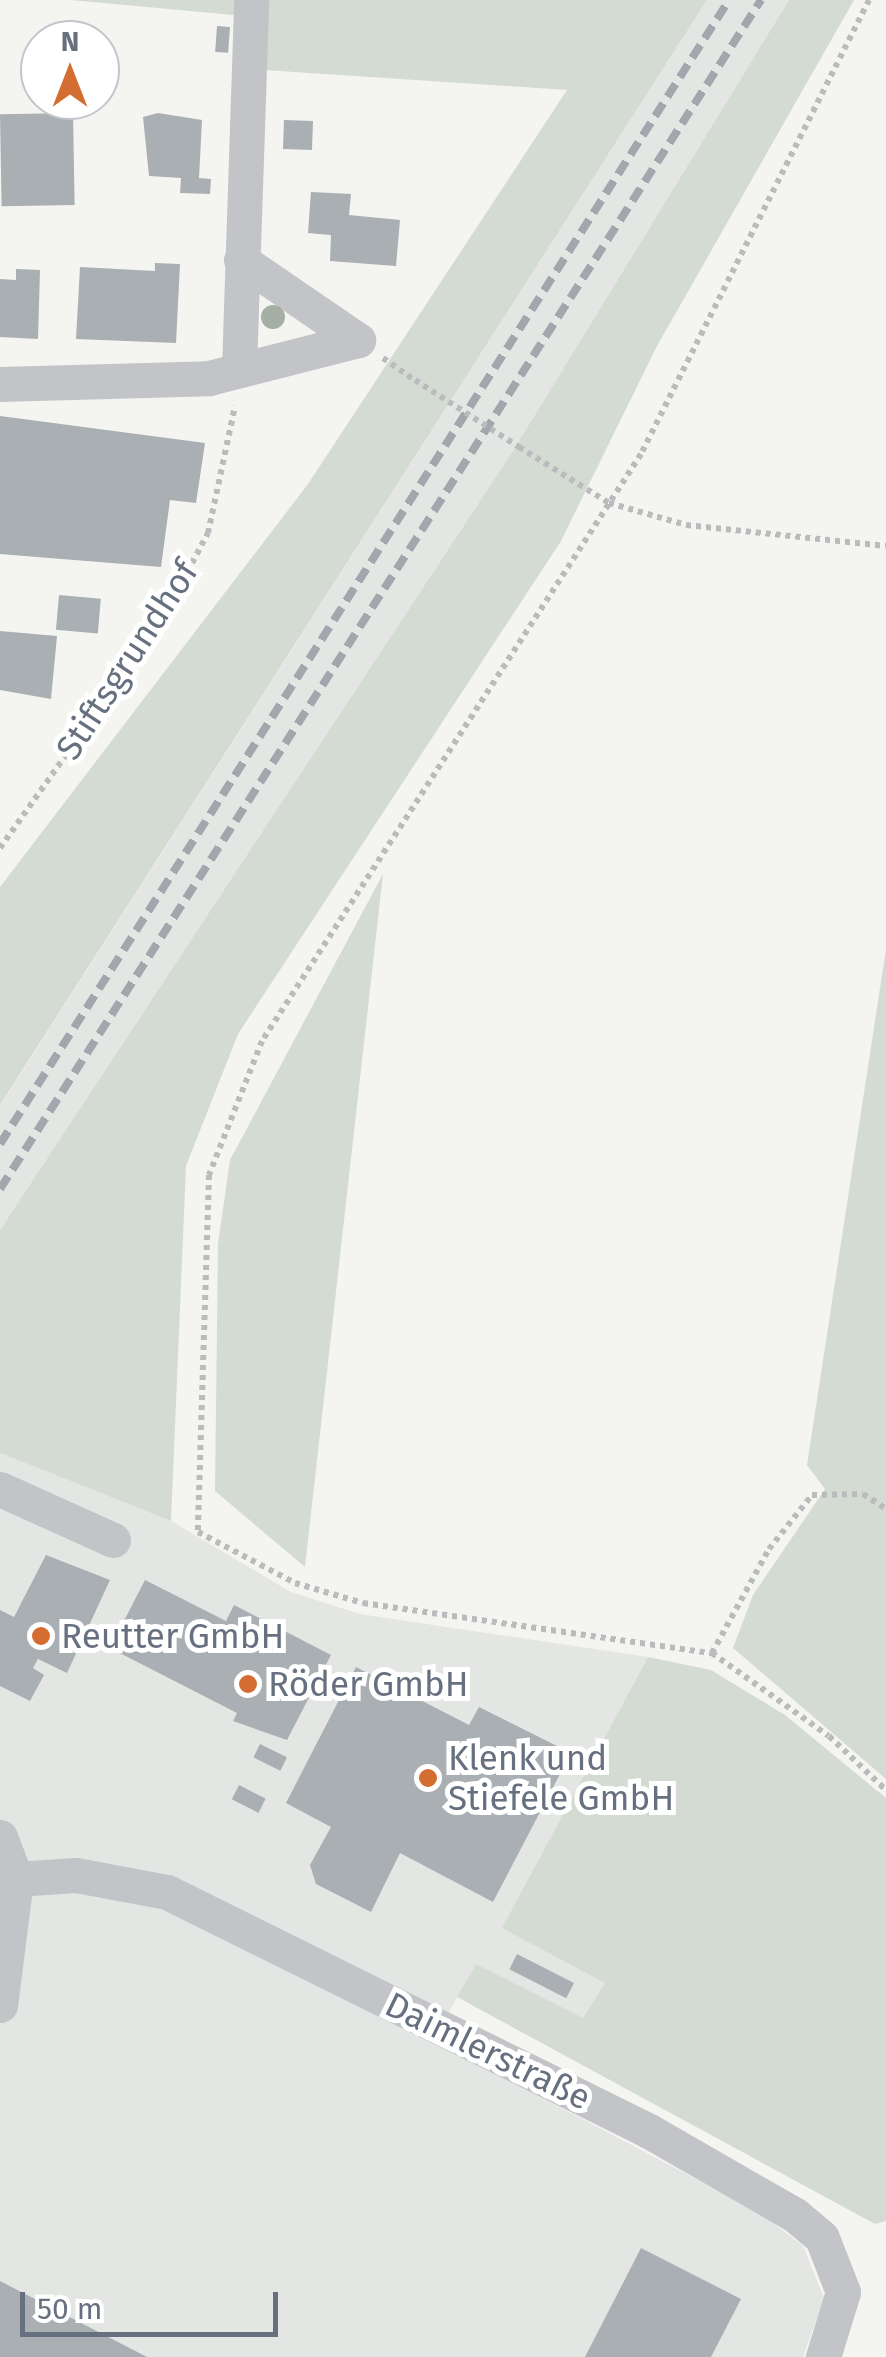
<!DOCTYPE html>
<meta charset="utf-8">
<style>
body{margin:0}
#map{position:relative;width:886px;height:2357px;overflow:hidden;background:#f4f4f1;font-family:"Fira Sans",sans-serif}
div>[style]{position:absolute}
.built>*{inset:0;background:#e4e6e4}
.green>*{inset:0;background:#d4dbd2}
.building>*{inset:0;background:#aaafb4;transform-origin:0 0}
.path>*{height:6px;margin-top:-3px;transform-origin:0;background:repeating-linear-gradient(90deg,#b9bbbd 0 5px,transparent 0 10px)}
.minor>*{height:35px;margin:-17.5px;padding:0 17.5px;transform-origin:17.5px;border-radius:17.5px;background:#c2c4c8}
.rail>*{height:8px;margin-top:-4px;transform-origin:0;background:repeating-linear-gradient(90deg,#a3a6ac 0 15px,transparent 0 23px)}
.path-bridge>*{height:6px;margin-top:-3px;transform-origin:0;background:repeating-linear-gradient(90deg,#b9bbbd 0 5px,transparent 0 10px)}
.trees>*{width:24px;height:24px;margin:-12px;border-radius:50%;background:#a5afa3}
.dots>*{width:28px;height:28px;translate:-50% -50%;box-sizing:border-box;border:5px solid #fff;border-radius:50%}
span{translate:-50% -50%;white-space:nowrap;text-align:center;line-height:1.15;-webkit-text-stroke:10px #fff;paint-order:stroke}
.street-label{font-size:35px;color:#66707f}
.poi-label{font-size:35px;color:#66707f}
.left{translate:0 -50%;text-align:left}
.north{position:absolute;left:20px;top:20px;width:100px;height:100px;box-sizing:border-box;background:#fff;border:2px solid #c2c6cc;border-radius:50%;rotate:0deg;font-size:28px;font-weight:700;line-height:40px;text-align:center;color:#66707f}
.north::after{content:'';display:block;margin:auto;width:35px;height:45px;background:#d46d31;clip-path:polygon(50% 0,100% 100%,50% 72%,0 100%)}
.scale{position:absolute;left:20px;top:2292px;width:258px;height:45px;box-sizing:border-box;border:5px solid #66707f;border-top:0;padding-left:12px;font-size:30px;line-height:35px;white-space:nowrap;color:#66707f;-webkit-text-stroke:8px #fff;paint-order:stroke}
</style>
<div id="map">
<div class="built">
<i style="clip-path:polygon(707px 0,789px 0,511px 454px,0 1230px,0 1106px)"></i>
<i style="clip-path:polygon(0 1453px,171px 1521px,291px 1592px,360px 1614px,648px 1657px,503px 1928px,606px 1982px,583px 2019px,476px 1964px,433px 2040px,762px 2214px,803px 2246px,824px 2298px,803px 2357px,0 2357px)"></i>
</div>
<div class="green">
<i style="clip-path:polygon(71px 0,245px 0,244px 16px)"></i>
<i style="clip-path:polygon(267px 0,707px 0,0 1105px,0 887px,308px 484px,567px 90px,264px 70px)"></i>
<i style="clip-path:polygon(789px 0,854px 0,657px 346px,561px 541px,238px 1034px,186px 1166px,171px 1521px,0 1453px,0 1230px,511px 454px)"></i>
<i style="clip-path:polygon(383px 874px,305px 1567px,215px 1491px,218px 1244px,230px 1160px)"></i>
<i style="clip-path:polygon(886px 949px,886px 1779px,733px 1648px,753px 1595px,825px 1489px,807px 1465px)"></i>
<i style="clip-path:polygon(648px 1657px,711px 1670px,785px 1715px,886px 1798px,886px 2221px,875px 2224px,457px 1997px,476px 1964px,583px 2018px,605px 1983px,502px 1928px)"></i>
</div>
<div class="building">
<i style="left:217px;top:26px;width:13px;height:26px;rotate:4deg"></i>
<i style="left:73px;top:113px;width:92px;height:73px;rotate:89deg"></i>
<i style="clip-path:polygon(158px 113px,202px 120px,199px 178px,211px 179px,210px 194px,180px 193px,181px 178px,149px 176px,143px 117px)"></i>
<i style="left:284px;top:120px;width:29px;height:29px;rotate:2deg"></i>
<i style="clip-path:polygon(311px 192px,351px 194px,349px 215px,400px 220px,396px 266px,330px 261px,331px 235px,308px 233px)"></i>
<i style="clip-path:polygon(155px 263px,180px 264px,176px 343px,76px 339px,80px 267px,155px 271px)"></i>
<i style="clip-path:polygon(16px 269px,40px 270px,38px 339px,0 337px,0 279px,16px 280px)"></i>
<i style="clip-path:polygon(0 416px,205px 443px,196px 503px,170px 500px,161px 567px,0 554px)"></i>
<i style="left:59px;top:595px;width:42px;height:35px;rotate:5deg"></i>
<i style="clip-path:polygon(0 631px,57px 636px,51px 699px,0 690px)"></i>
<i style="clip-path:polygon(46px 1555px,110px 1580px,67px 1673px,38px 1659px,33px 1668px,44px 1675px,30px 1701px,0 1686px,0 1610px,14px 1617px)"></i>
<i style="clip-path:polygon(145px 1580px,226px 1621px,234px 1605px,331px 1655px,287px 1740px,233px 1721px,237px 1713px,110px 1648px)"></i>
<i style="clip-path:polygon(356px 1667px,469px 1725px,479px 1707px,571px 1753px,493px 1902px,400px 1853px,371px 1912px,316px 1884px,310px 1865px,331px 1827px,286px 1803px)"></i>
<i style="left:260px;top:1744px;width:30px;height:15px;rotate:26deg"></i>
<i style="left:239px;top:1785px;width:30px;height:16px;rotate:27deg"></i>
<i style="left:517px;top:1954px;width:64px;height:17px;rotate:27deg"></i>
<i style="clip-path:polygon(641px 2248px,741px 2299px,711px 2357px,585px 2357px)"></i>
<i style="clip-path:polygon(0 2281px,147px 2357px,0 2357px)"></i>
</div>
<div class="path">
<i style="left:869px;top:0;width:508px;rotate:116.67deg"></i>
<i style="left:641px;top:454px;width:699px;rotate:122.85deg"></i>
<i style="left:262px;top:1041px;width:144px;rotate:111.6deg"></i>
<i style="left:209px;top:1175px;width:357px;rotate:91.8deg"></i>
<i style="left:198px;top:1532px;width:110px;rotate:27.7deg"></i>
<i style="left:295px;top:1583px;width:71px;rotate:16.4deg"></i>
<i style="left:363px;top:1603px;width:353px;rotate:8.2deg"></i>
<i style="left:712px;top:1653px;width:143px;rotate:35.4deg"></i>
<i style="left:829px;top:1736px;width:79px;rotate:43.5deg"></i>
<i style="left:383px;top:358px;width:39px;rotate:35deg"></i>
<i style="left:519px;top:447px;width:106px;rotate:31.9deg"></i>
<i style="left:609px;top:503px;width:80px;rotate:15.9deg"></i>
<i style="left:686px;top:525px;width:201px;rotate:6deg"></i>
<i style="left:0;top:848px;width:284px;rotate:-54.7deg"></i>
<i style="left:164px;top:616px;width:94px;rotate:-62.1deg"></i>
<i style="left:208px;top:533px;width:130px;rotate:-78deg"></i>
<i style="left:712px;top:1653px;width:119px;rotate:-61.3deg"></i>
<i style="left:769px;top:1549px;width:69px;rotate:-51.5deg"></i>
<i style="left:812px;top:1495px;width:51px;rotate:-1.1deg"></i>
<i style="left:863px;top:1494px;width:27px;rotate:33deg"></i>
</div>
<div class="minor">
<i style="left:241px;top:260px;width:142px;rotate:34.4deg"></i>
<i style="left:239px;top:369px;width:369px;rotate:-88.1deg"></i>
<i style="left:0;top:384px;width:209px;rotate:-1.6deg"></i>
<i style="left:209px;top:378px;width:154px;rotate:-14.3deg"></i>
<i style="left:0;top:1489px;width:124px;rotate:24.3deg"></i>
<i style="left:0;top:1837px;width:45px;rotate:69.1deg"></i>
<i style="left:16px;top:1879px;width:127px;rotate:97.2deg"></i>
<i style="left:16px;top:1879px;width:60px;rotate:-3.8deg"></i>
<i style="left:76px;top:1875px;width:93px;rotate:10.6deg"></i>
<i style="left:167px;top:1892px;width:538px;rotate:26.37deg"></i>
<i style="left:649px;top:2131px;width:168px;rotate:29.9deg"></i>
<i style="left:795px;top:2215px;width:35px;rotate:40deg"></i>
<i style="left:822px;top:2238px;width:58px;rotate:68.7deg"></i>
<i style="left:843px;top:2292px;width:68px;rotate:107.1deg"></i>
</div>
<div class="rail">
<i style="left:0;top:1144px;width:1357px;rotate:-57.49deg"></i>
<i style="left:0;top:1189px;width:1412px;rotate:-57.38deg"></i>
</div>
<div class="path-bridge">
<i style="left:415px;top:380px;width:124px;rotate:32.8deg"></i>
</div>
<div class="trees">
<i style="left:273px;top:317px"></i>
</div>
<div class="dots">
<i style="left:41px;top:1636px;background:#d46d31"></i>
<i style="left:248px;top:1684px;background:#d46d31"></i>
<i style="left:428px;top:1778px;background:#d46d31"></i>
</div>
<div class="street-label">
<span style="left:127px;top:660px;rotate:-57deg">Stiftsgrundhof</span>
<span style="left:488px;top:2051px;rotate:26deg">Daimlerstraße</span>
</div>
<div class="poi-label">
<span class="left" style="left:61px;top:1636px">Reutter GmbH</span>
<span class="left" style="left:268px;top:1684px">Röder GmbH</span>
<span class="left" style="left:448px;top:1778px">Klenk und<br>Stiefele GmbH</span>
</div>
<div class="north">N</div>
<div class="scale">50 m</div>
</div>
